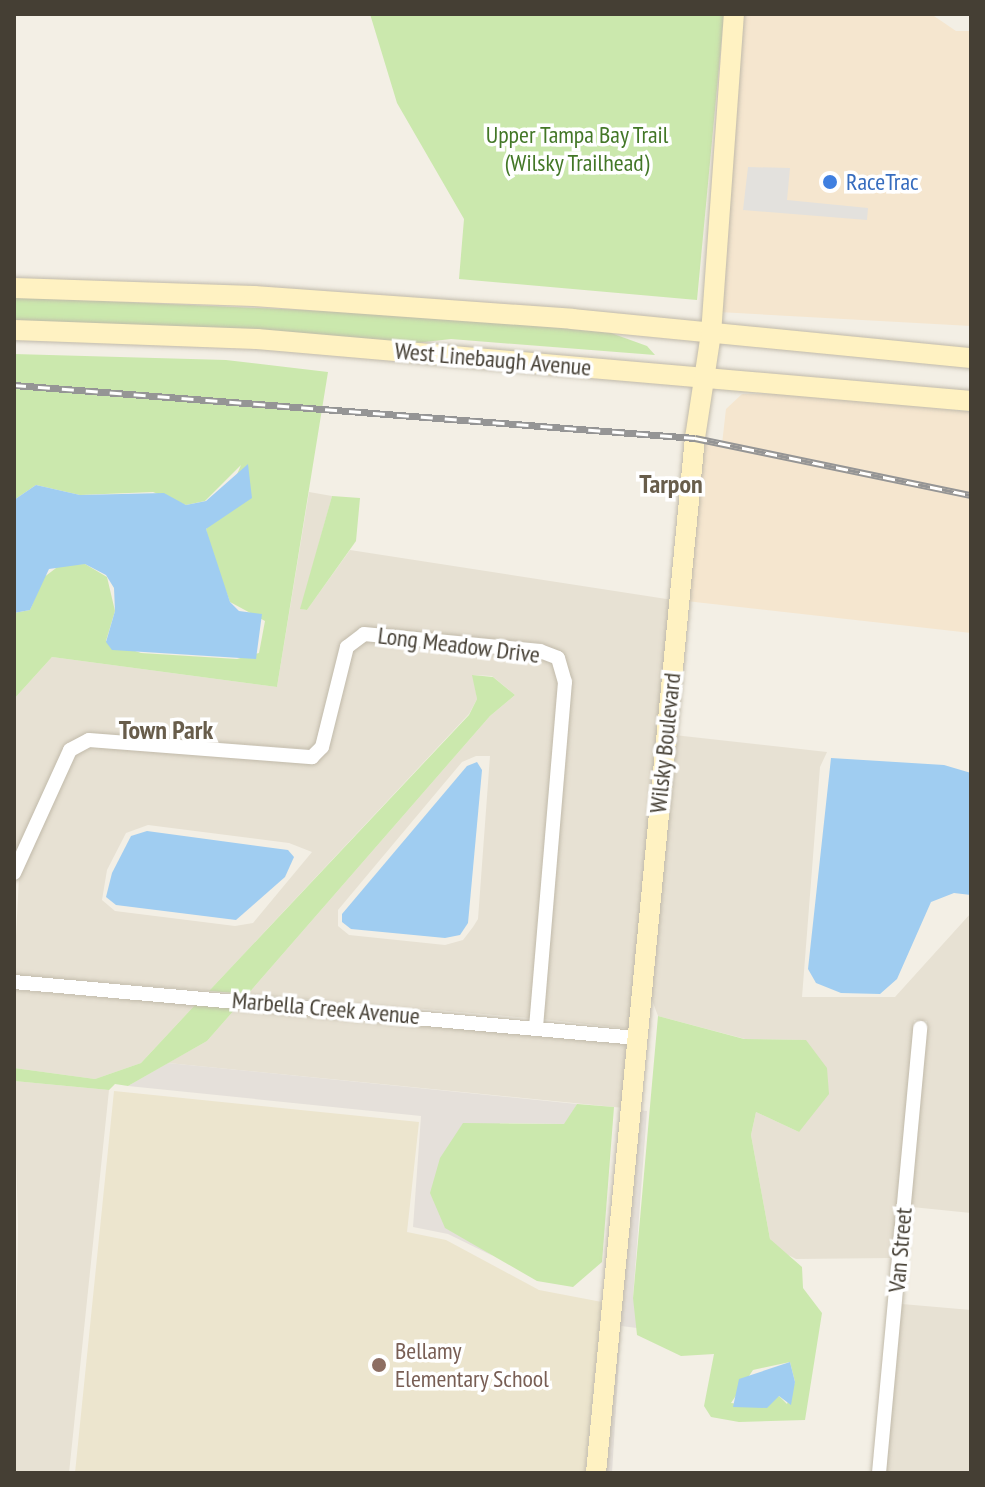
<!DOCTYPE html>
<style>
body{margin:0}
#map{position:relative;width:985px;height:1487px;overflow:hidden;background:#f3efe5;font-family:"PT Sans Narrow",sans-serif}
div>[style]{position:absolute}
.residential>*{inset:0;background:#e7e1d3}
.commercial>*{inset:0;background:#f5e6cf}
.industrial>*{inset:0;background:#e5e0da}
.education>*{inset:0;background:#ece5ce}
.green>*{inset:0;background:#cbe8ad}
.parking>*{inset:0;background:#e3e1dd}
.water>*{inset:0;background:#a0cdf1}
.roads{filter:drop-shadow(0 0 2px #c1baaa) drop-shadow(0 0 2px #c1baaa)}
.minor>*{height:14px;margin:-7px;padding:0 7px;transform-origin:7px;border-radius:7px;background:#fff}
.secondary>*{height:20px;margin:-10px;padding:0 10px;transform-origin:10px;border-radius:10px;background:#fff2c2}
.rail>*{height:7px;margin-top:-3.5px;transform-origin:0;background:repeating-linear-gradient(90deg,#fff 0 12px,#959595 0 24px);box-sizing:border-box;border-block:2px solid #959595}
.dots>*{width:22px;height:22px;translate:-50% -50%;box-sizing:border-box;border:4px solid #fff;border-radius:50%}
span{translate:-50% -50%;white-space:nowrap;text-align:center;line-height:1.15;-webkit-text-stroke:7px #fff;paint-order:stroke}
.park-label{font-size:24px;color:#437727}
.shop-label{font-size:24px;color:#366cbe}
.left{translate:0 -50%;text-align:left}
.street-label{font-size:24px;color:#453f34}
.education-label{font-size:24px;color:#785e54}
.neighbourhood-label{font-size:26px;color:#685d4b;font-weight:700}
.frame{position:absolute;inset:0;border:16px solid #453f34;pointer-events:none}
</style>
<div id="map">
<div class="residential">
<i style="clip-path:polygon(309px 492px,332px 496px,301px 609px,307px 610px,350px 550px,673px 600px,631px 1029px,543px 1019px,565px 656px,541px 643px,361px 627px,343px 641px,316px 743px,310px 749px,86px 733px,64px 747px,14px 856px,14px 699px,52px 657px,277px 687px)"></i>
<i style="clip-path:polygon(evenodd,366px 641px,538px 658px,553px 664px,558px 683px,530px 1018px,248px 994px,490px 716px,515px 695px,492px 676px,473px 675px,477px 699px,469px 714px,209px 991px,14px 975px,19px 877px,75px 756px,90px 747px,316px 763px,329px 749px,353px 652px,366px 641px,476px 756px,490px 756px,478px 919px,473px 927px,463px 940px,445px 945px,349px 935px,338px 926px,338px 910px,462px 762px,476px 756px,366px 641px,148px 825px,289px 843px,312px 852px,253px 923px,235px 926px,115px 911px,102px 900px,107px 870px,126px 833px,148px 825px)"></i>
<i style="clip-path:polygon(674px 735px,827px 752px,820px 767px,802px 997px,895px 997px,971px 913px,971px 1213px,912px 1207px,909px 1260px,906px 1259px,927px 1021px,914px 1020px,892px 1258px,796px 1259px,778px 1250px,770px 1239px,751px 1135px,756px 1112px,799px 1132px,805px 1040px,745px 1039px,658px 1016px,649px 992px)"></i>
<i style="clip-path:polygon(14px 990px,195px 1005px,141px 1063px,95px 1079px,14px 1068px)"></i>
<i style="clip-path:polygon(236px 1008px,630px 1044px,624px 1108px,168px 1063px,207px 1041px)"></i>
<i style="clip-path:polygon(14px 1081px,109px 1090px,69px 1473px,14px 1473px,18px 1226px)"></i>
<i style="clip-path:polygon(902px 1304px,971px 1310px,971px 1473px,886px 1473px)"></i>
</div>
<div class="commercial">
<i style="clip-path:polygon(741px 14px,931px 14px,956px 31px,971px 31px,971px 326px,719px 312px)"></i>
<i style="clip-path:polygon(742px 394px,802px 394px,971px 412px,971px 633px,686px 601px,701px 440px,722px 444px,726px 409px)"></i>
</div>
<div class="industrial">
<i style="clip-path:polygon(168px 1063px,577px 1104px,565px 1124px,500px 1123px,484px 1250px,493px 1256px,448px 1234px,413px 1227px,421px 1116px,128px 1086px)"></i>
<i style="clip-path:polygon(639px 1110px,647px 1111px,633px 1297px,638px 1315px,637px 1328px,621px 1326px,612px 1473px,603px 1473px)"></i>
</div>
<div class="education">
<i style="clip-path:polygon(114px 1091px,419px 1122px,407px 1232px,446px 1240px,539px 1290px,602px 1302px,585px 1473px,75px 1473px)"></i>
</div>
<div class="green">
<i style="clip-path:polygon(370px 14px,724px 14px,697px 300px,459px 279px,464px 219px,397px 103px)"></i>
<i style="clip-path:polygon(14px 297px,435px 316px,611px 333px,647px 346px,655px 355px,451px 339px,416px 343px,14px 322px)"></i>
<i style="clip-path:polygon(14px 354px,226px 360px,328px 372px,277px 687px,52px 657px,14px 699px,14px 613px,30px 610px,43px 578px,60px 565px,85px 564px,107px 577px,115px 611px,106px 641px,141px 653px,237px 659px,259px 653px,265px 621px,230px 602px,209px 545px,206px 529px,219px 516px,241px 465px,205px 501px,186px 505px,153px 492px,80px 495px,36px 485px,14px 500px)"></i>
<i style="clip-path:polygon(332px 496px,360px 498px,356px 541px,307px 610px,300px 609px)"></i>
<i style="clip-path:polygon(472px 675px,493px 677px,515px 695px,490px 716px,248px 994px,209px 991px,469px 715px,477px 699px)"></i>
<i style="clip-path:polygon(195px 1005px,236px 1008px,207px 1041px,128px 1086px,115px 1084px,109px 1090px,14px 1081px,14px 1068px,95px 1079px,141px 1063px)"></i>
<i style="clip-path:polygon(evenodd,658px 1016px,744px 1039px,806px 1040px,827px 1068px,829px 1094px,799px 1132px,756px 1112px,751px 1135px,770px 1239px,802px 1267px,803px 1288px,822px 1313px,805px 1420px,739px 1422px,711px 1417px,704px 1406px,714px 1354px,681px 1356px,637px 1335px,633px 1298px,658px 1016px,790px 1362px,795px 1382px,787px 1404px,779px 1396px,758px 1406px,731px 1403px,753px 1370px,790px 1362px)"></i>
<i style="clip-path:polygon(577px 1104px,614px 1107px,602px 1262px,573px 1287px,537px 1281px,445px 1228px,430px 1193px,440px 1158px,463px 1123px,564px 1124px)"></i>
</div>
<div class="parking">
<i style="clip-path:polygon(748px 167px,790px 168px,787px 200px,868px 208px,867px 220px,743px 210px)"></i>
</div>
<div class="water">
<i style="clip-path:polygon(248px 464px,252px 498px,206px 529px,230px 602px,239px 611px,262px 614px,256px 659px,112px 650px,106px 642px,115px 611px,114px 588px,106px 575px,85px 564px,49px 569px,30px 610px,14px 613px,14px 500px,36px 485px,80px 495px,164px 493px,186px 505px,206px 501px)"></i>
<i style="clip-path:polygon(831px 758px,944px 765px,971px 773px,971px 895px,954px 893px,931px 902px,897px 979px,880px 994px,841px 993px,816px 983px,808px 969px)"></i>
<i style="clip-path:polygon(477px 762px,482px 770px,468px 923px,460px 935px,445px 938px,351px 929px,342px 922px,342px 914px,467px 766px)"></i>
<i style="clip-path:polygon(147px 831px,288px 850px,294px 857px,285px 877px,236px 920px,116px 905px,106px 897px,112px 873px,131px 836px)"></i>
<i style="clip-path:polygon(790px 1362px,795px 1382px,791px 1405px,779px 1396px,767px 1408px,733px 1407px,739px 1379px)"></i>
</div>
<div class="roads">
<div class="minor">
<i style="left:14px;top:873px;width:135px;rotate:-65.5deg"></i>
<i style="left:70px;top:750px;width:21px;rotate:-28deg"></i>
<i style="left:89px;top:740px;width:224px;rotate:4.4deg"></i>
<i style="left:312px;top:757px;width:14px;rotate:-45deg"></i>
<i style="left:322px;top:747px;width:103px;rotate:-76deg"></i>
<i style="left:347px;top:647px;width:21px;rotate:-37deg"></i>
<i style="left:364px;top:634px;width:177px;rotate:5.5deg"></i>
<i style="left:540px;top:651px;width:19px;rotate:21deg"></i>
<i style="left:558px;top:658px;width:25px;rotate:74deg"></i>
<i style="left:565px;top:682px;width:345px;rotate:94.8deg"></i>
<i style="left:14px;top:982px;width:626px;rotate:5.14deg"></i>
<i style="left:879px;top:1473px;width:447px;rotate:-84.7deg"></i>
</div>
<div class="secondary">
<i style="left:14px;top:288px;width:240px;rotate:1.9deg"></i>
<i style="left:254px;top:296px;width:319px;rotate:4.1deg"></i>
<i style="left:572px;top:319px;width:401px;rotate:5.6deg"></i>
<i style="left:14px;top:330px;width:243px;rotate:2.1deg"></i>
<i style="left:257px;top:339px;width:717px;rotate:4.96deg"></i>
<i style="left:596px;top:1473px;width:1040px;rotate:-84.54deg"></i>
<i style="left:695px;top:438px;width:105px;rotate:-81.3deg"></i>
<i style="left:711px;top:334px;width:321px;rotate:-85.9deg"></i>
</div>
</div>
<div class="rail">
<i style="left:14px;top:385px;width:683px;rotate:4.45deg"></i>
<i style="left:695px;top:438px;width:282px;rotate:11.7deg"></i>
</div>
<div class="dots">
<i style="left:830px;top:182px;background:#3f7fe0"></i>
<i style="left:379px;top:1365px;background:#8d6e63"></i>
</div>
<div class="park-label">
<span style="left:577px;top:149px">Upper Tampa Bay Trail<br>(Wilsky Trailhead)</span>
</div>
<div class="shop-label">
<span class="left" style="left:846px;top:182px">RaceTrac</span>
</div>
<div class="street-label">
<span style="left:493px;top:359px;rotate:5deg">West Linebaugh Avenue</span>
<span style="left:459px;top:645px;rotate:7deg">Long Meadow Drive</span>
<span style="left:665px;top:743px;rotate:-84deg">Wilsky Boulevard</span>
<span style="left:326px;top:1008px;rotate:5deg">Marbella Creek Avenue</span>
<span style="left:900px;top:1250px;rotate:-85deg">Van Street</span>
</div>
<div class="education-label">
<span class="left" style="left:395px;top:1365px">Bellamy<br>Elementary School</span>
</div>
<div class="neighbourhood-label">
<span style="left:671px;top:484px">Tarpon</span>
<span style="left:166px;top:730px">Town Park</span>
</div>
<div class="frame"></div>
</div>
